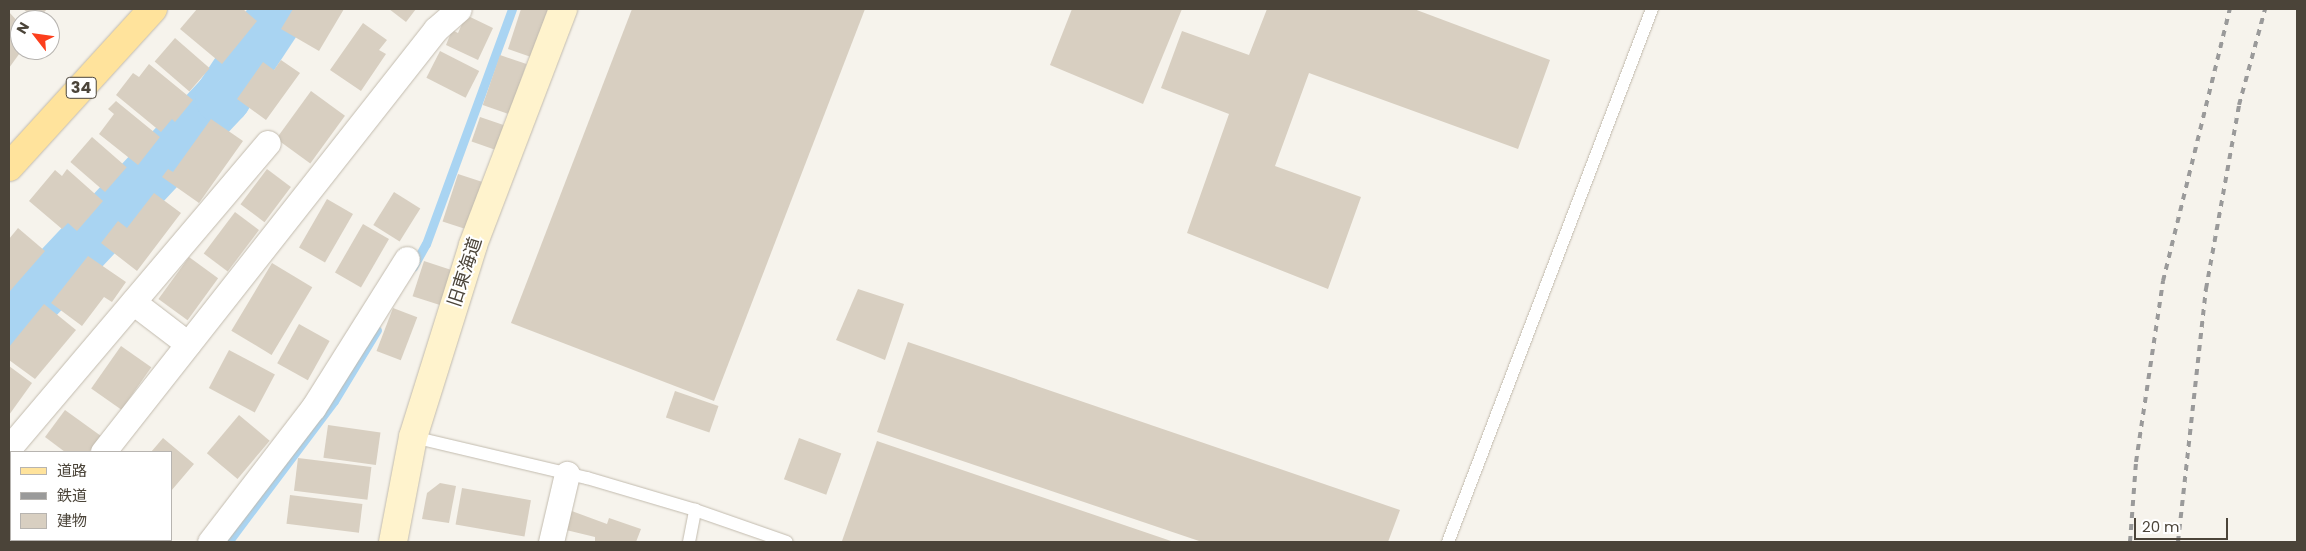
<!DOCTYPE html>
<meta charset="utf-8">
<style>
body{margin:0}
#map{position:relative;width:2306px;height:551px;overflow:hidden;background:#f6f3ec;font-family:Poppins,"Noto Sans JP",sans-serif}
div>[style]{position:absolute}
.stream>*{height:9px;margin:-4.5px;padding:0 4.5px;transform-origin:4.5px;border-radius:4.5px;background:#a9d4f2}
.river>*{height:56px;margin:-28px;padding:0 28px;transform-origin:28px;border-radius:28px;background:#a9d4f2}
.building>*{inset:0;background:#d8cfc1;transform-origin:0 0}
.roads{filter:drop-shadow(0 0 1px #c2bbae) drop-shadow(0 0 1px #c2bbae)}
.lane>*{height:12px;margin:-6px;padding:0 6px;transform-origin:6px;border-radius:6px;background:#fff}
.street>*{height:25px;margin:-12.5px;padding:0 12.5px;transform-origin:12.5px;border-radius:12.5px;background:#fff}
.secondary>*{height:28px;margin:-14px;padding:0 14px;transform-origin:14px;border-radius:14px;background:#fff3cd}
.primary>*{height:28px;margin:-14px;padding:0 14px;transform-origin:14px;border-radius:14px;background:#ffe39c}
.rail>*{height:4px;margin-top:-2px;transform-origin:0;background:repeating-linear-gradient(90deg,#9a9a9a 0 6px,transparent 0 12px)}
span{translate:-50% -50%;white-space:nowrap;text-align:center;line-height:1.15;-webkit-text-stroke:4px #fff;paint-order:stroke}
.shield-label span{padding:1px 4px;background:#fff;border:1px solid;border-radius:4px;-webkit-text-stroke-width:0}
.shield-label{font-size:16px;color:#4b4439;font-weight:700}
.street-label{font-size:18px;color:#4b4439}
.frame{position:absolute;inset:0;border:10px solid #4b4439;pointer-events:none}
.legend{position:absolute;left:10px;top:451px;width:162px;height:90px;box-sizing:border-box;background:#fff;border:1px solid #b7b4b0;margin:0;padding:6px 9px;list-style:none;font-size:15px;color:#4b4439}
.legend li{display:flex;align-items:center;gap:10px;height:25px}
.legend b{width:25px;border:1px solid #b7b4b0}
.north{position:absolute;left:10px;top:10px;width:50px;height:50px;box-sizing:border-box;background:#fff;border:1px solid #b7b4b0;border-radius:50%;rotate:300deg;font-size:14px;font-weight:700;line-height:20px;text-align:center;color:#4b4439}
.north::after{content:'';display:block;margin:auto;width:18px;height:22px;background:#fc3f1d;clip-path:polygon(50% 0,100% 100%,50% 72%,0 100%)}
.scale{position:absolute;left:2134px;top:518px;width:94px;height:22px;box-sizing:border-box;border:2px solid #4b4439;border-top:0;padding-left:6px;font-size:15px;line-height:18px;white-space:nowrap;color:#4b4439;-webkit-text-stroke:4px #fff;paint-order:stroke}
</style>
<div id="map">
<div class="stream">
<i style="left:413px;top:267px;width:26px;rotate:-61deg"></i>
<i style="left:426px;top:244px;width:250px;rotate:-69.9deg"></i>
<i style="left:228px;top:542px;width:176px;rotate:-53.1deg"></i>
<i style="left:334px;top:401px;width:83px;rotate:-58.8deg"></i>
</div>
<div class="river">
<i style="left:9px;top:325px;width:313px;rotate:-46.8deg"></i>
<i style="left:223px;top:97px;width:105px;rotate:-56.6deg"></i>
</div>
<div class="building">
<i style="clip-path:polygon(23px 9px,47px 9px,37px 20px)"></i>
<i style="clip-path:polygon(197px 9px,243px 9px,257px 21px,222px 64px,180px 29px)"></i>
<i style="clip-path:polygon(293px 9px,344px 9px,319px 51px,281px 29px)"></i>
<i style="clip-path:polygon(389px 9px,416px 9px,406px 22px)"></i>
<i style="clip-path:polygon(521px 9px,548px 9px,531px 57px,508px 49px)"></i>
<i style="clip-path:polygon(632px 9px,865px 9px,714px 401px,511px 323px)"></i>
<i style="clip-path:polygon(1072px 9px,1182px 9px,1143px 104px,1050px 65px)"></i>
<i style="clip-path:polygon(1267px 9px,1414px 9px,1550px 60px,1518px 149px,1309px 73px,1275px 166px,1361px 197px,1328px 289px,1187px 233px,1229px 114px,1161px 88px,1182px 31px,1249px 55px)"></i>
<i style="clip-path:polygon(9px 12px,20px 24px,22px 50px,9px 68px)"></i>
<i style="clip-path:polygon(466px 15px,493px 28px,478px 60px,446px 45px,452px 30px,458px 33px)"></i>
<i style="clip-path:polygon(363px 23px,387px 40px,379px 50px,386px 54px,361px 91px,330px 70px)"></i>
<i style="left:175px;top:38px;width:46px;height:31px;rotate:41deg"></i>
<i style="left:440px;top:51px;width:44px;height:30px;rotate:27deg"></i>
<i style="left:500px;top:55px;width:28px;height:53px;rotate:19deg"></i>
<i style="clip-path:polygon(281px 60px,300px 73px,266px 120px,237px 99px,263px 62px,274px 70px)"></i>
<i style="clip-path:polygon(149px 64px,193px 100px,175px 122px,172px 119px,161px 132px,116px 95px,133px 73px,139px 77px)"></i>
<i style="left:311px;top:91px;width:42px;height:59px;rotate:36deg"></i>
<i style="clip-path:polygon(116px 101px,160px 137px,138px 165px,99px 134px,114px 114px,108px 109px)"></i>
<i style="left:480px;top:117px;width:28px;height:26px;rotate:19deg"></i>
<i style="clip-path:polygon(211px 119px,243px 141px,199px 203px,162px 177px,168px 169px,173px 172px)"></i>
<i style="left:92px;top:137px;width:46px;height:33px;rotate:41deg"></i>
<i style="clip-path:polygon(67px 169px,103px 201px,77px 231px,68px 223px,62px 229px,29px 201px,55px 170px,62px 176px)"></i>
<i style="left:267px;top:169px;width:30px;height:44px;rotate:37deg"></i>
<i style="left:458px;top:174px;width:25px;height:50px;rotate:18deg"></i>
<i style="left:394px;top:192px;width:31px;height:39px;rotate:32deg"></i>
<i style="clip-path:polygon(154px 193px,181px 213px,137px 271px,101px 243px,118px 221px,127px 228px)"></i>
<i style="left:327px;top:199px;width:30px;height:56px;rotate:30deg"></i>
<i style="left:235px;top:212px;width:30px;height:52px;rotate:37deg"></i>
<i style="left:363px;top:224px;width:30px;height:56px;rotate:30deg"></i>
<i style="clip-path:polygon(18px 228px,45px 251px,10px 291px,9px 239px)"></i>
<i style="clip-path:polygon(88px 256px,126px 282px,112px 302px,104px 297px,82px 326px,51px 303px)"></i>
<i style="left:189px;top:257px;width:36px;height:52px;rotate:36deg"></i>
<i style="left:424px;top:261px;width:32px;height:37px;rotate:18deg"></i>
<i style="left:272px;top:263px;width:47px;height:79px;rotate:31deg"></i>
<i style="clip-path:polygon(858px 289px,904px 304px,885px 360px,836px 340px)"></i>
<i style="clip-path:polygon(44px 304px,76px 330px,35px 379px,9px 360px,9px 347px)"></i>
<i style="left:393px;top:308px;width:26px;height:46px;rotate:21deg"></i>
<i style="left:299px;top:324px;width:35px;height:45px;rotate:29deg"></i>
<i style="clip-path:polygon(908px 342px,1400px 510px,1388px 542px,1202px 542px,877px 432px)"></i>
<i style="left:121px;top:346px;width:37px;height:52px;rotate:35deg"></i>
<i style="left:229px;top:350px;width:52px;height:43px;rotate:28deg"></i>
<i style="clip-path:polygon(9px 366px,32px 383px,9px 415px)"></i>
<i style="left:675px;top:391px;width:46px;height:28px;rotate:19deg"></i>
<i style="clip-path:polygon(65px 410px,101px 436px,89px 452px,65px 452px,45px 437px)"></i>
<i style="left:239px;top:415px;width:40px;height:50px;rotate:40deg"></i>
<i style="left:328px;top:425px;width:53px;height:33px;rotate:8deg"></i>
<i style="clip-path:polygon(163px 438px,194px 464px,171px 491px,171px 452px,151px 452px)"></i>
<i style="left:799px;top:438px;width:45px;height:44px;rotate:20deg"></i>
<i style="clip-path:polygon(877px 441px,1174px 542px,842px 541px)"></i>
<i style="left:298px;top:458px;width:74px;height:33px;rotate:7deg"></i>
<i style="clip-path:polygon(440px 483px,456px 486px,449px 523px,422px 519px,427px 493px)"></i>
<i style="left:462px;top:488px;width:70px;height:37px;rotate:10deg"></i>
<i style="left:290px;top:495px;width:73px;height:29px;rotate:7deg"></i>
<i style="left:9px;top:504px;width:3px;height:33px;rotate:45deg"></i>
<i style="clip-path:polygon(569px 510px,607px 524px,609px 518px,641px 529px,636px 542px,595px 542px,595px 537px,562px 529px)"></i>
</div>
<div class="roads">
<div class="lane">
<i style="left:413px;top:437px;width:179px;rotate:13.3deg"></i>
<i style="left:587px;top:478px;width:113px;rotate:16.5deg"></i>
<i style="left:695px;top:510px;width:97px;rotate:19.2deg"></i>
<i style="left:689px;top:542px;width:33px;rotate:-79deg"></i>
<i style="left:1448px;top:542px;width:571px;rotate:-69.06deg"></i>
</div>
<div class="street">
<i style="left:133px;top:302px;width:69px;rotate:37.4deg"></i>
<i style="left:9px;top:448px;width:400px;rotate:-49.7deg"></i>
<i style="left:103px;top:452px;width:538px;rotate:-51.79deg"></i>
<i style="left:436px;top:29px;width:30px;rotate:-41deg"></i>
<i style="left:210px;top:542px;width:169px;rotate:-52.5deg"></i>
<i style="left:313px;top:408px;width:176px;rotate:-57.8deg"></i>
<i style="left:551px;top:542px;width:70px;rotate:-76.8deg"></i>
</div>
<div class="secondary">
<i style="left:393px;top:542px;width:107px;rotate:-79.2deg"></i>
<i style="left:413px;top:437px;width:201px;rotate:-72.6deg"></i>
<i style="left:473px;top:245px;width:253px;rotate:-69.1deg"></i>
</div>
<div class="primary">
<i style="left:9px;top:167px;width:214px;rotate:-47.7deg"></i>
</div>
</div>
<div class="rail">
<i style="left:2130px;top:542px;width:80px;rotate:-85.7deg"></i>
<i style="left:2136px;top:462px;width:183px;rotate:-81.5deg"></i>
<i style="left:2163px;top:281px;width:280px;rotate:-76.2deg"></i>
<i style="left:2178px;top:542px;width:255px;rotate:-83.7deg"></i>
<i style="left:2206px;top:289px;width:187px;rotate:-79.8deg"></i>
<i style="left:2239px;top:105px;width:99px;rotate:-74.8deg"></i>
</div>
<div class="shield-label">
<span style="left:81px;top:88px">34</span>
</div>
<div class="street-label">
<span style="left:465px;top:272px;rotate:-72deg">旧東海道</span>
</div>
<div class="frame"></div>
<ul class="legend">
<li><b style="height:6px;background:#ffe39c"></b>道路</li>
<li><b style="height:6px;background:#9a9a9a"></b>鉄道</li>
<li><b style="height:14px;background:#d8cfc1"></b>建物</li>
</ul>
<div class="north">N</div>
<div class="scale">20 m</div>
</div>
